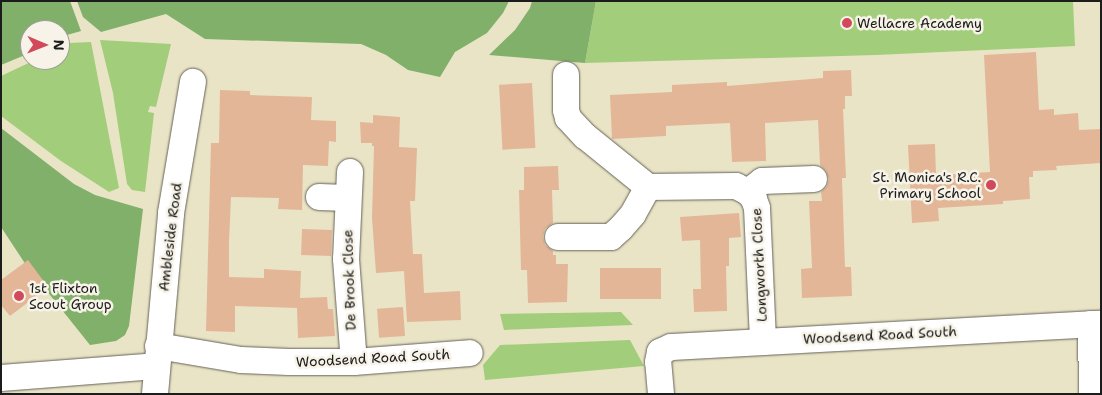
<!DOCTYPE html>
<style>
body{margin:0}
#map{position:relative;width:1102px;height:395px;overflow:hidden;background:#eae4c6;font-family:"Shantell Sans",sans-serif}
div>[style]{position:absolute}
.green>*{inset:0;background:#a2cd7a}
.forest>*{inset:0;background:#81b06a}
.building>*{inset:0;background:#e3b697;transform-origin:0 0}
.roads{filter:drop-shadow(0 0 1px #646258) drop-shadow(0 0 1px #646258)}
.street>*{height:26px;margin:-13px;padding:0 13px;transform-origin:13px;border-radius:13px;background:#fff}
.dots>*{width:14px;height:14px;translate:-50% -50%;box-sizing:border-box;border:2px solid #f7f3e8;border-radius:50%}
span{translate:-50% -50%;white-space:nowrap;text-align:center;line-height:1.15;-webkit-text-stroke:5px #f7f3e8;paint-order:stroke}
.poi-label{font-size:14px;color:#1c1c1c}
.left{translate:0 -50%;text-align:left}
.right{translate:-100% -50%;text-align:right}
.street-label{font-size:14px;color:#1c1c1c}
.frame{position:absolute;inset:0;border:2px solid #1c1c1c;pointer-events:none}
.north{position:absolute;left:20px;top:20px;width:50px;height:50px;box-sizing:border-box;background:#f7f3e8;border:1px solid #9f9d96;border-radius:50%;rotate:91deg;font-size:14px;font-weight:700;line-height:20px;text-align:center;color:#1c1c1c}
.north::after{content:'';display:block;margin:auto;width:18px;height:22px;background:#d1495b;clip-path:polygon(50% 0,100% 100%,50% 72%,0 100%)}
</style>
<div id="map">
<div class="green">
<i style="clip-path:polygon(596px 1px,1073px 1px,1075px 46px,876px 55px,585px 63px)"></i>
<i style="clip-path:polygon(100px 40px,171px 44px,156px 107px,150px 106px,148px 112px,154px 113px,145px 192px,132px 190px,127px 184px,113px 93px)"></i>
<i style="clip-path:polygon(91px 42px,119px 188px,109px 192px,61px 161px,1px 116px,1px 76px,35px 60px,60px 60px,60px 47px,69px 43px)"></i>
<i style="clip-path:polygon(621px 312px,633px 325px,504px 330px,500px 314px)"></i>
<i style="clip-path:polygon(630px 340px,644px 366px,485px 380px,483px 365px,500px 345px)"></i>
</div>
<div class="forest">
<i style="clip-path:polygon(1px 1px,70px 1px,81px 31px,60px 37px,60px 30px,30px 30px,30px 53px,1px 65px)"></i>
<i style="clip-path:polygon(77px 1px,509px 1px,503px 13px,487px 33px,455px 52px,440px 77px,408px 70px,386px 55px,361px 44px,205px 39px,166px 14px,101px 32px,83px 17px)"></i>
<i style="clip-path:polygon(532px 1px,596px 1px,585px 63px,489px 55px,515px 30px,530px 8px)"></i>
<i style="clip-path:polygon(1px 128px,74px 184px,95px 195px,143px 209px,129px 326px,125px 335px,116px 341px,90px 345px,26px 265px,1px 227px)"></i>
</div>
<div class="building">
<i style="clip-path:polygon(1036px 52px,1039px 110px,1054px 109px,1054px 115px,1078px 113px,1079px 130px,1101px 129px,1101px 163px,1056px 166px,1057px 170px,1033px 171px,1033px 177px,1029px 177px,1030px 199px,1003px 201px,1003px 204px,938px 208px,939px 221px,912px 223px,908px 145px,935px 144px,936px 175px,990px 172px,984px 55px)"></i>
<i style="clip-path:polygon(851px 70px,852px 96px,845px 96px,845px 109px,843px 109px,846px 178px,842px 178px,845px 267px,851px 267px,852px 296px,802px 298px,801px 269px,812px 268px,809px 201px,822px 201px,821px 192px,827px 186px,829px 179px,826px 171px,820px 165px,818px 120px,765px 123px,766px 161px,732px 162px,730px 123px,666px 126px,666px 136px,612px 139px,610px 95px,672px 92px,672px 85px,727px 82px,727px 86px,823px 78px,823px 71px)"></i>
<i style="left:532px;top:83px;width:65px;height:33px;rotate:87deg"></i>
<i style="clip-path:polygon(220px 90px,250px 91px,250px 95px,312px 97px,311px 120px,336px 121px,336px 142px,329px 141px,328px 166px,303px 165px,302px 210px,278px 209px,279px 198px,231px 197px,229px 242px,229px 277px,264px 278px,264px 269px,301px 271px,300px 298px,327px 297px,328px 309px,333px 309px,335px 336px,298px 338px,297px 308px,235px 306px,235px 332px,206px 331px,211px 143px,219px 143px)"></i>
<i style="clip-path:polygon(373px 115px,400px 117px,399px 147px,417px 148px,415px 201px,410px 201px,413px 254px,422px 254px,424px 293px,460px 291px,461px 320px,407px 322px,404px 271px,376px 273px,372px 218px,374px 146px,372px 146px,372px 143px,361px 143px,360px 122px,373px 123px)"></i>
<i style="clip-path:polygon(558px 166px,559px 190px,552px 190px,553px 223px,545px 229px,543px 237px,545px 245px,553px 251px,553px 255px,556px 255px,556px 264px,568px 264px,567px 302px,528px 303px,527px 270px,521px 270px,519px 190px,524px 190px,524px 167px)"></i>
<i style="clip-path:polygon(739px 213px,741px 237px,729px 238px,729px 266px,726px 266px,727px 311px,694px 312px,693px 289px,701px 289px,700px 240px,682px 241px,680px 217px)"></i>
<i style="left:302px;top:229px;width:30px;height:26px;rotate:2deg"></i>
<i style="clip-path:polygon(28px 260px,48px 287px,10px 316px,1px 305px,1px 280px)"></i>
<i style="left:661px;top:268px;width:31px;height:61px;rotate:90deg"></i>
<i style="left:403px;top:307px;width:29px;height:26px;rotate:86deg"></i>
</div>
<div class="roads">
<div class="street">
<i style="left:566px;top:75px;width:35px;rotate:90deg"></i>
<i style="left:566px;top:110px;width:8px;rotate:76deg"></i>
<i style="left:568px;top:118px;width:25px;rotate:47deg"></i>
<i style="left:585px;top:136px;width:81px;rotate:39deg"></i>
<i style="left:648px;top:187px;width:88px;rotate:-0.7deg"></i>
<i style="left:736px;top:186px;width:13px;rotate:27deg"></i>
<i style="left:748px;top:192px;width:18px;rotate:-38deg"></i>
<i style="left:762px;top:181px;width:52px;rotate:-2.2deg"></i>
<i style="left:350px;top:172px;width:87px;rotate:92.6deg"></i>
<i style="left:346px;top:259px;width:103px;rotate:85.6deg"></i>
<i style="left:748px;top:192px;width:9px;rotate:49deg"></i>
<i style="left:754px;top:199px;width:9px;rotate:72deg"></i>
<i style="left:757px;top:208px;width:134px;rotate:87.4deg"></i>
<i style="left:319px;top:197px;width:29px;rotate:2deg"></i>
<i style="left:558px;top:237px;width:53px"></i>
<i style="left:611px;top:237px;width:13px;rotate:-42deg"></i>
<i style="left:621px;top:228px;width:18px;rotate:-49deg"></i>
<i style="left:633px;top:214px;width:31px;rotate:-61deg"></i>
<i style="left:1091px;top:324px;width:70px;rotate:89.2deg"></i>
<i style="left:158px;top:346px;width:84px;rotate:9.6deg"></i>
<i style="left:241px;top:360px;width:48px;rotate:2.4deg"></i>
<i style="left:289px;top:362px;width:65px"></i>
<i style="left:354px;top:362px;width:116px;rotate:-4.4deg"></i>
<i style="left:1px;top:378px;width:155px;rotate:-4.4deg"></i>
<i style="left:155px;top:394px;width:182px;rotate:-84.9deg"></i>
<i style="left:171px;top:213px;width:133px;rotate:-80.5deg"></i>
<i style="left:661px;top:394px;width:32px;rotate:-95deg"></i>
<i style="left:658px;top:362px;width:10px;rotate:-79deg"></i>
<i style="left:660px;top:352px;width:12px;rotate:-24deg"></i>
<i style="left:671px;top:347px;width:431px;rotate:-3.1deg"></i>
</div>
</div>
<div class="dots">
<i style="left:847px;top:23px;background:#d1495b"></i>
<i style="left:991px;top:185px;background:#d1495b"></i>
<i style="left:19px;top:296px;background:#d1495b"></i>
</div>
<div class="poi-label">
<span class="left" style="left:857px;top:23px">Wellacre Academy</span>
<span class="right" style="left:981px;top:185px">St. Monica's R.C.<br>Primary School</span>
<span class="left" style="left:29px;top:296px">1st Flixton<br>Scout Group</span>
</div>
<div class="street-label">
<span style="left:170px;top:237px;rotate:-83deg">Ambleside Road</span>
<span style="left:759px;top:265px;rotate:-93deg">Longworth Close</span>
<span style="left:349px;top:280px;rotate:-92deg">De Brook Close</span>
<span style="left:880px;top:335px;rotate:-3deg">Woodsend Road South</span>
<span style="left:373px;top:358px;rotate:-3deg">Woodsend Road South</span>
</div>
<div class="frame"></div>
<div class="north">N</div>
</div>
